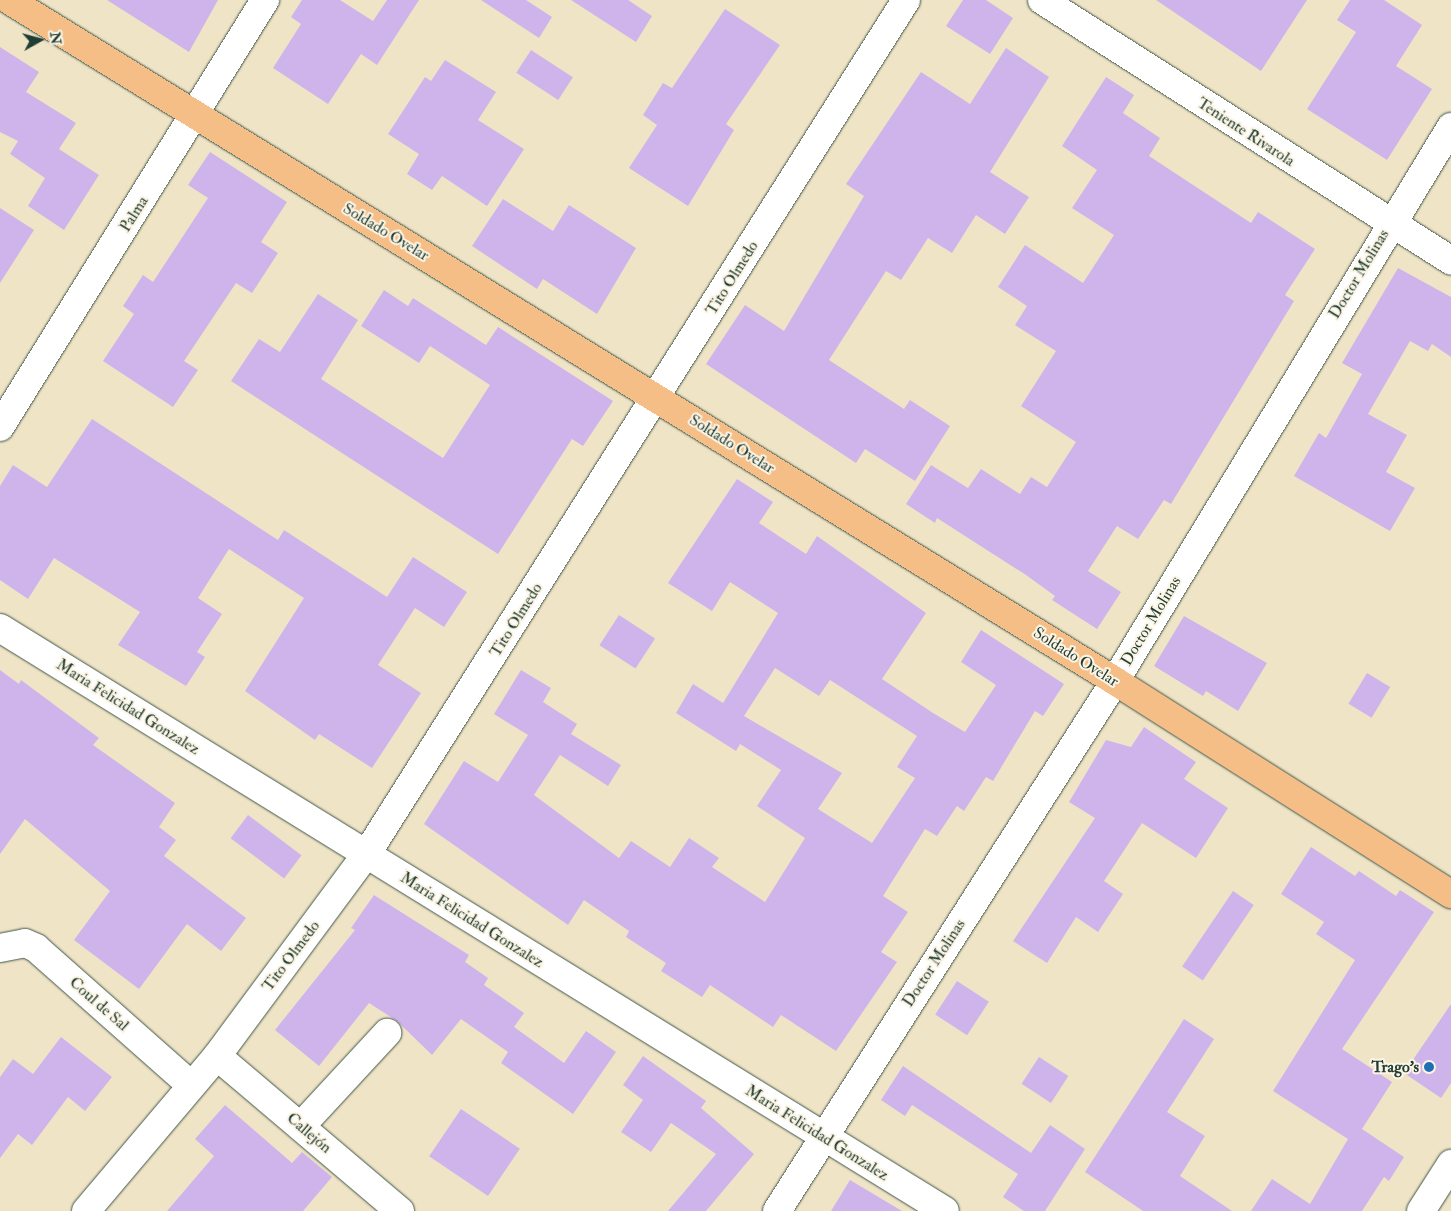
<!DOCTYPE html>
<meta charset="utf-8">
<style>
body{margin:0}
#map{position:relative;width:1451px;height:1211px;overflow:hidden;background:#f0e4c6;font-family:"IM FELL Double Pica",serif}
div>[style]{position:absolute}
.building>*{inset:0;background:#cfb4eb;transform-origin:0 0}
.roads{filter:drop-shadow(0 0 1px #3e564a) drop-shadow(0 0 1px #3e564a)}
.minor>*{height:28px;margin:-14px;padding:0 14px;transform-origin:14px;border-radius:14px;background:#fff}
.major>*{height:28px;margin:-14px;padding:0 14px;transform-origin:14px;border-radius:14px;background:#f6be87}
.dots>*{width:14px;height:14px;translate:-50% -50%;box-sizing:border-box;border:2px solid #fcf5e5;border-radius:50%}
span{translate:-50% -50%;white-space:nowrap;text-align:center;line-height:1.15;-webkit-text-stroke:4px #fcf5e5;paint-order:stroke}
.street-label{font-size:16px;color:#1f3d34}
.poi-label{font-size:16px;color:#1f3d34;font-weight:700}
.right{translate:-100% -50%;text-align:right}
.north{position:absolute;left:15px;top:15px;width:50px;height:50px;-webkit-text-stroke:4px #fcf5e5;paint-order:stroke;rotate:83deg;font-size:14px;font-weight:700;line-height:20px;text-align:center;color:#1f3d34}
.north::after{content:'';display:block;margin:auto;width:18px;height:22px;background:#1f3d34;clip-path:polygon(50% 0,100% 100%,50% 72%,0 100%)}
</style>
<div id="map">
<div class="building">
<i style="clip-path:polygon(107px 0,218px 0,189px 52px)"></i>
<i style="clip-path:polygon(302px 0,340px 0,373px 21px,387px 0,419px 0,377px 65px,361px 54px,328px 104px,273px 68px,301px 24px,291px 17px)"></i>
<i style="clip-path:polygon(481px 0,526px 0,552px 17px,539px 38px)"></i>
<i style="clip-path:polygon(571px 0,628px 0,652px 16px,636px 42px)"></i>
<i style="clip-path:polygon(963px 0,986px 0,1013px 18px,990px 54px,946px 26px)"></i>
<i style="clip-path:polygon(1156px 0,1307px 0,1261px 71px)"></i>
<i style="clip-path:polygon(1350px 0,1384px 0,1422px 25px,1396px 66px,1432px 89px,1387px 160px,1307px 109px,1356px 32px,1337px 20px)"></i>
<i style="clip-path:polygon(725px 9px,780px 45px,726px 124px,734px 130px,688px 206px,629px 168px,657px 125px,643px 115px,663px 83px,672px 88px)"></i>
<i style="clip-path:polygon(0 47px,39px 72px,26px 92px,76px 123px,59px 149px,99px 175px,64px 230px,28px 206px,45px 178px,10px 154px,18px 141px,0 132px)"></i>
<i style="clip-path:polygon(1006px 48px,1049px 77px,990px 172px,1029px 197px,1005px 234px,976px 215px,952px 253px,928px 238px,901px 280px,886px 271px,829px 360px,904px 409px,910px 400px,950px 426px,915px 481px,865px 449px,856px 463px,706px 364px,745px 305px,784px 331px,864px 196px,846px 184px,921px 72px,970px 104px)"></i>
<i style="left:531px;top:50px;width:50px;height:27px;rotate:33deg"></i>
<i style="clip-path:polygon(445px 60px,496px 92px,478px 120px,524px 149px,487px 206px,442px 176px,432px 190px,407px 174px,419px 154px,388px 134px,425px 77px,431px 81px)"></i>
<i style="clip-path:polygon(1106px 77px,1134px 95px,1123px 113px,1160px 138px,1149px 156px,1251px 223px,1258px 212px,1315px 249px,1285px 295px,1294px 301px,1171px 504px,1164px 500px,1138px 539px,1117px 526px,1088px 571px,1121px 592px,1097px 629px,1052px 600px,1055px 596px,1026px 575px,937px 518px,935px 523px,906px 504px,931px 465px,968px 488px,981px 469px,1020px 494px,1031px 477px,1047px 487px,1076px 442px,1021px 406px,1056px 351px,1015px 325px,1027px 306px,998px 287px,1025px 245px,1083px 283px,1114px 235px,1072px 208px,1097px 170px,1062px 146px)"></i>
<i style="clip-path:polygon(210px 152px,287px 202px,261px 242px,278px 253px,252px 293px,236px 283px,184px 361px,198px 370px,173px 407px,103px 361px,134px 314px,123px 306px,143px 275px,153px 282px,208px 198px,188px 185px)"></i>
<i style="clip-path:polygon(503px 199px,553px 231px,569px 205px,636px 248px,597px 314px,543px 279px,537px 289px,472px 246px)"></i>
<i style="clip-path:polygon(0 208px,34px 230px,0 283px)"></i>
<i style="clip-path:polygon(1398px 268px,1451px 297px,1451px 357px,1432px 344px,1428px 351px,1410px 341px,1368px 414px,1407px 435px,1386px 472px,1415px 488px,1390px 531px,1294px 476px,1319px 433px,1326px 438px,1362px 374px,1342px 363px)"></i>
<i style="clip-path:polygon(384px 290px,408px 306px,413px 298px,486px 345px,498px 327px,613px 401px,583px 446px,572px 439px,498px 554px,231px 381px,259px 339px,280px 352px,318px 294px,358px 320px,321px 379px,443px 458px,490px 385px,430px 346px,419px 363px,361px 326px)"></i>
<i style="clip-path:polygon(92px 419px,278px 540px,284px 530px,387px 597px,413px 557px,467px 592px,444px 627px,415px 608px,378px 665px,421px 693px,372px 768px,319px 734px,315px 740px,245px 691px,304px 598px,229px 549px,198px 598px,222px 614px,197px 652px,205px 657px,186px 686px,118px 645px,140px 612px,54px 558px,28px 599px,0 580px,0 486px,13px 465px,47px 487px)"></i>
<i style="clip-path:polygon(evenodd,737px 479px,773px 502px,759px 523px,806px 554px,817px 536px,926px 613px,882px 679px,933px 713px,965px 732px,996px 685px,961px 662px,981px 630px,1064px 684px,1043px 716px,1035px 711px,993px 781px,986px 777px,964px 811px,957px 806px,937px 836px,925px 829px,883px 896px,908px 912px,881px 952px,897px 962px,836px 1051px,781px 1015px,773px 1027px,710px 985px,702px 997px,661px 971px,666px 963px,626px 937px,629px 931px,584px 900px,568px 925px,424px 824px,464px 761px,498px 782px,528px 735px,494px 714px,521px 670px,551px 688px,543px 702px,577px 724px,571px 734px,621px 765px,608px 786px,560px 755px,534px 795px,619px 858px,631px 841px,670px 867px,689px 838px,719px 858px,712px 867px,765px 902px,805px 838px,757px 806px,781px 770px,740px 744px,736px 751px,676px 713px,693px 684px,723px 703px,778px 613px,730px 582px,712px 611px,668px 583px,737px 479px,775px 668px,819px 696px,830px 680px,917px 736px,897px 767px,915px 778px,872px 843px,818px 809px,842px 773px,744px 716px,775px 668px)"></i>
<i style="left:619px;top:615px;width:43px;height:36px;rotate:33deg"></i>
<i style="clip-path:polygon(1184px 616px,1267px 663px,1238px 711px,1206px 691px,1203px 696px,1154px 666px)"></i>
<i style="clip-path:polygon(0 670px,19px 684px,21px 680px,99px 738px,93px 745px,175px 803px,159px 827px,176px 840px,164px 856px,246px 918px,221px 951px,187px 924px,139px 989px,74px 940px,110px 891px,25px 819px,0 854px)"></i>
<i style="left:1367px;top:673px;width:27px;height:36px;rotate:31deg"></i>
<i style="clip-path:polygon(1144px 727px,1196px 762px,1184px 779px,1228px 808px,1196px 858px,1142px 823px,1104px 881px,1123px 894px,1098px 932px,1076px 917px,1047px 963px,1013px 941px,1095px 818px,1069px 802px,1106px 740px,1131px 747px)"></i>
<i style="left:248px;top:815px;width:67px;height:29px;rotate:37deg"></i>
<i style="clip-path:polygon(1311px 847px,1355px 876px,1359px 871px,1396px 896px,1400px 890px,1434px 912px,1342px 1049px,1392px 1082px,1362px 1129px,1404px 1157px,1389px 1181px,1384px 1177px,1362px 1211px,1251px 1211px,1272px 1179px,1310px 1204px,1348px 1139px,1273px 1091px,1355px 960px,1316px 934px,1324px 922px,1281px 894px)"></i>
<i style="left:1233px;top:891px;width:25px;height:91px;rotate:34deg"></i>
<i style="clip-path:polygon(374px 895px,469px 955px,465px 962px,488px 978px,484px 985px,524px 1013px,514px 1027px,564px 1063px,586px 1031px,616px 1052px,573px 1114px,501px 1063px,508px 1052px,461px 1019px,432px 1055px,397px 1021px,369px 1003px,319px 1066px,275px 1030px,355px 930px,351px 928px)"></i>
<i style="left:957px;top:981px;width:38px;height:40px;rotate:33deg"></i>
<i style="clip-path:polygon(1451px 1004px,1451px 1083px,1441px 1098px,1404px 1073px)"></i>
<i style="clip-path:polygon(1184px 1019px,1214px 1039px,1167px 1112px,1205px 1136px,1180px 1176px,1232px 1211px,1143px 1211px,1085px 1172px)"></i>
<i style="clip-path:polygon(61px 1037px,112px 1077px,85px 1111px,68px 1097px,32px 1145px,18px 1134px,0 1158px,0 1077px,13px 1059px,33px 1074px)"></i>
<i style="clip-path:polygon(643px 1056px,706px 1101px,701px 1108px,754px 1154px,706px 1211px,668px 1211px,716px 1154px,671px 1123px,651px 1152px,621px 1132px,643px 1100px,623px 1085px)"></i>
<i style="left:1039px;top:1057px;width:35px;height:32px;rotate:33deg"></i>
<i style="clip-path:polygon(903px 1066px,1031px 1153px,1050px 1125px,1085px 1149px,1045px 1211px,1024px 1211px,1003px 1197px,1018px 1174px,912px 1105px,905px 1116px,881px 1100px)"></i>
<i style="clip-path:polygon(225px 1105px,292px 1163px,302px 1152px,332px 1177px,303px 1211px,167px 1211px,214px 1156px,195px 1139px)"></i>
<i style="left:461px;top:1109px;width:71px;height:57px;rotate:34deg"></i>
<i style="clip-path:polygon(850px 1180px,902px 1211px,831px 1211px)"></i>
</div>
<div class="roads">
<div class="minor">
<i style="left:1042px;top:0;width:485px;rotate:32.5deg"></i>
<i style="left:0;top:427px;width:503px;rotate:-58.18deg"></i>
<i style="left:0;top:628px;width:1110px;rotate:31.67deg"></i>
<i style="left:0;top:948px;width:25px;rotate:-11deg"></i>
<i style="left:25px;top:943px;width:12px;rotate:24deg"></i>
<i style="left:36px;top:948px;width:207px;rotate:41.5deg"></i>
<i style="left:217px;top:1056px;width:240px;rotate:40.3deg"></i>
<i style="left:301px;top:1126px;width:127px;rotate:-47.2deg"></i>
<i style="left:86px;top:1211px;width:203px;rotate:-49.8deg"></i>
<i style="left:217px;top:1056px;width:250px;rotate:-53.5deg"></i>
<i style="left:366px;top:855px;width:1011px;rotate:-57.72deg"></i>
<i style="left:777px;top:1211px;width:629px;rotate:-57.47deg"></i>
<i style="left:1115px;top:681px;width:648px;rotate:-58.76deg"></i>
<i style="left:1421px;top:1211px;width:56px;rotate:-57.4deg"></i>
</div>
<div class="major">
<i style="left:9px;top:0;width:1299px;rotate:31.62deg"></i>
<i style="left:1115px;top:681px;width:398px;rotate:32.4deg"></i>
</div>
</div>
<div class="dots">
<i style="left:1429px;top:1067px;background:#1f6fb2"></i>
</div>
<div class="street-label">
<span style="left:1246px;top:132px;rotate:33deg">Teniente Rivarola</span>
<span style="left:134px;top:214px;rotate:-58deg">Palma</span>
<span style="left:386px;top:232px;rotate:31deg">Soldado Ovelar</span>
<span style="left:1359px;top:274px;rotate:-59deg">Doctor Molinas</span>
<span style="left:732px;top:278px;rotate:-58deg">Tito Olmedo</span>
<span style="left:732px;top:444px;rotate:32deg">Soldado Ovelar</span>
<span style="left:516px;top:620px;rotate:-58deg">Tito Olmedo</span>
<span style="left:1151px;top:621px;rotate:-59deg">Doctor Molinas</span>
<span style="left:1076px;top:657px;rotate:32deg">Soldado Ovelar</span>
<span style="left:128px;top:707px;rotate:32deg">Maria Felicidad Gonzalez</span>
<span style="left:472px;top:920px;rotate:32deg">Maria Felicidad Gonzalez</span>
<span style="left:291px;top:956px;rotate:-53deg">Tito Olmedo</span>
<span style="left:934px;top:963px;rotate:-57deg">Doctor Molinas</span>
<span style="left:99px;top:1004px;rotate:41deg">Coul de Sal</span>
<span style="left:309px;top:1133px;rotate:40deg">Callejón</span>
<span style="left:817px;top:1133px;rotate:32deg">Maria Felicidad Gonzalez</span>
</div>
<div class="poi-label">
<span class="right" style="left:1419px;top:1067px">Trago's</span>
</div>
<div class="north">N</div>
</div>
